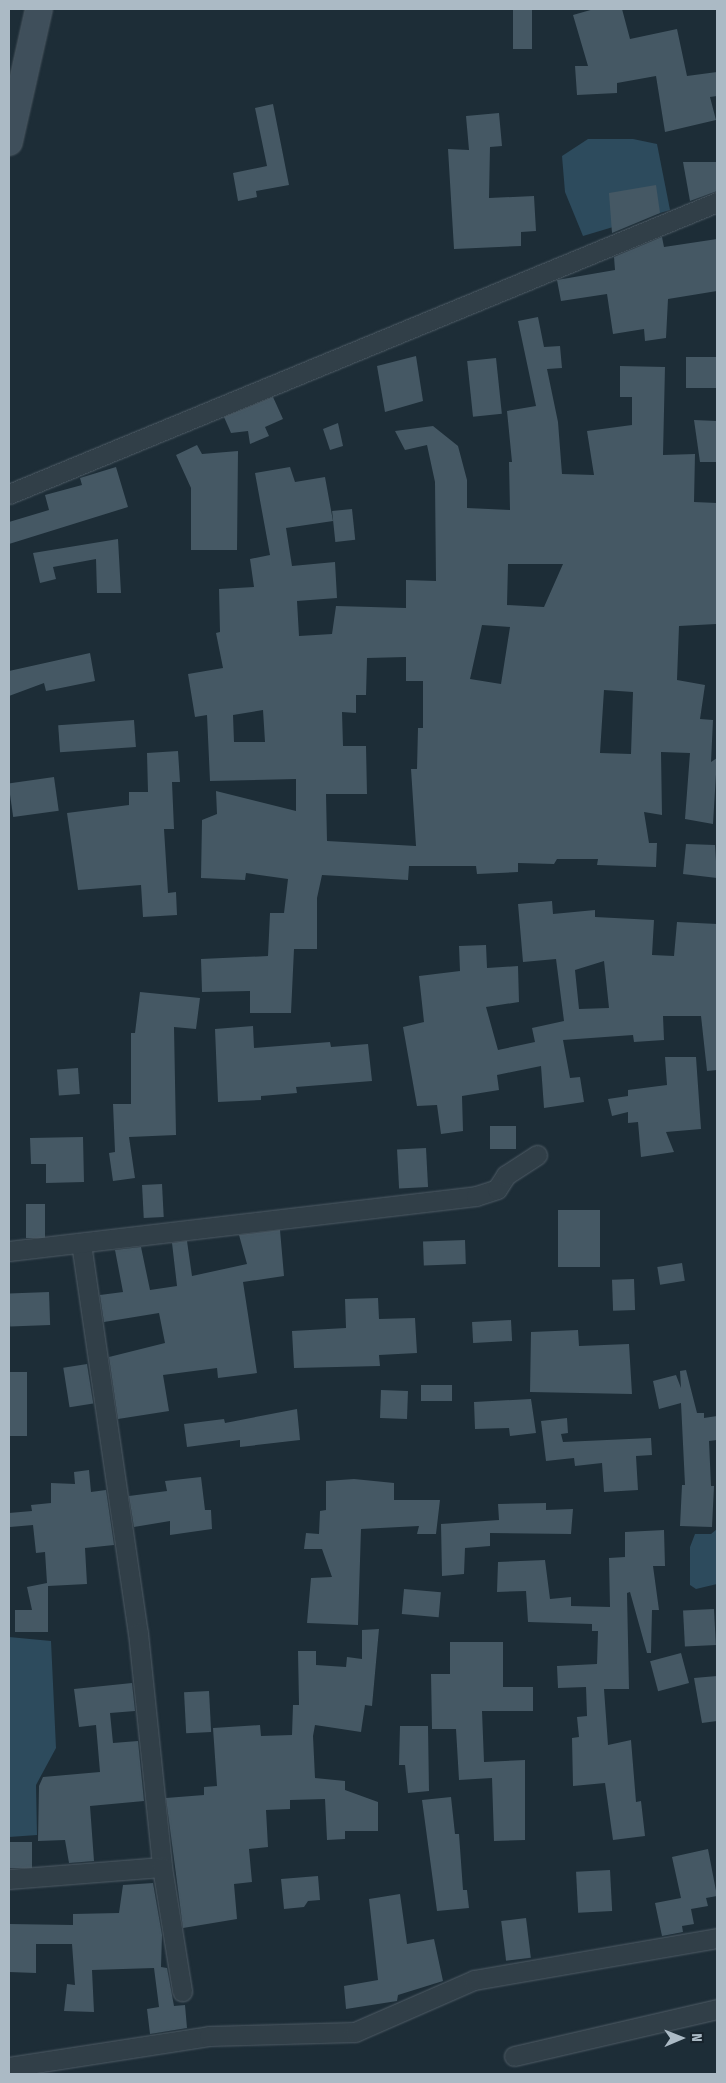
<!DOCTYPE html>
<style>
body{margin:0}
#map{position:relative;width:726px;height:2083px;overflow:hidden;background:#1d2d37;font-family:"Fira Sans Condensed",sans-serif}
div>[style]{position:absolute}
.water>*{inset:0;background:#2d4b5d}
.building>*{inset:0;background:#455864;transform-origin:0 0}
.roads{filter:drop-shadow(0 0 1px #4f5c66) drop-shadow(0 0 1px #4f5c66)}
.minor>*{height:19px;margin:-9.5px;padding:0 9.5px;transform-origin:9.5px;border-radius:9.5px;background:#313f48}
.secondary>*{height:26px;margin:-13px;padding:0 13px;transform-origin:13px;border-radius:13px;background:#3f4f5b}
span{translate:-50% -50%;white-space:nowrap;text-align:center;line-height:1.15;-webkit-text-stroke:4.5px #17232c;paint-order:stroke}
.frame{position:absolute;inset:0;border:10px solid #abbac5;pointer-events:none}
.north{position:absolute;left:656px;top:2013px;width:50px;height:50px;-webkit-text-stroke:4px #17232c;paint-order:stroke;rotate:89deg;font-size:14px;font-weight:700;line-height:20px;text-align:center;color:#abbac5}
.north::after{content:'';display:block;margin:auto;width:18px;height:22px;background:#abbac5;clip-path:polygon(50% 0,100% 100%,50% 72%,0 100%)}
</style>
<div id="map">
<div class="water">
<i style="clip-path:polygon(588px 139px,633px 139px,657px 144px,670px 210px,583px 236px,565px 192px,562px 156px)"></i>
<i style="clip-path:polygon(717px 1529px,717px 1584px,696px 1589px,690px 1585px,690px 1547px,695px 1534px,711px 1534px)"></i>
<i style="clip-path:polygon(9px 1637px,51px 1641px,56px 1748px,36px 1785px,37px 1835px,9px 1837px)"></i>
</div>
<div class="building">
<i style="left:513px;top:9px;width:19px;height:40px"></i>
<i style="clip-path:polygon(594px 9px,622px 9px,630px 39px,677px 29px,687px 76px,717px 72px,717px 96px,710px 97px,716px 120px,665px 132px,656px 76px,617px 83px,617px 93px,577px 95px,575px 66px,588px 66px,573px 15px)"></i>
<i style="clip-path:polygon(273px 104px,289px 185px,256px 191px,257px 197px,238px 201px,233px 173px,267px 166px,255px 108px)"></i>
<i style="clip-path:polygon(499px 113px,502px 146px,490px 147px,489px 198px,534px 196px,536px 231px,521px 232px,521px 246px,454px 249px,448px 149px,469px 150px,466px 116px)"></i>
<i style="clip-path:polygon(683px 162px,717px 162px,717px 191px,690px 201px)"></i>
<i style="clip-path:polygon(656px 185px,660px 213px,612px 233px,609px 193px)"></i>
<i style="clip-path:polygon(662px 237px,664px 247px,717px 239px,717px 291px,668px 299px,666px 338px,645px 341px,644px 329px,613px 334px,607px 294px,561px 301px,557px 280px,615px 270px,614px 257px)"></i>
<i style="clip-path:polygon(evenodd,538px 317px,544px 347px,560px 346px,562px 368px,547px 369px,558px 422px,562px 474px,594px 475px,587px 431px,632px 425px,632px 397px,620px 397px,620px 366px,665px 367px,663px 455px,695px 454px,694px 502px,717px 503px,716px 624px,679px 626px,677px 680px,705px 685px,700px 719px,713px 720px,711px 762px,717px 758px,713px 824px,685px 819px,690px 753px,661px 752px,662px 815px,644px 812px,649px 843px,657px 843px,656px 867px,597px 865px,598px 859px,557px 859px,554px 864px,518px 863px,518px 872px,477px 874px,476px 866px,409px 866px,408px 880px,322px 875px,317px 898px,317px 949px,294px 949px,291px 1013px,250px 1013px,250px 991px,202px 992px,201px 959px,268px 956px,270px 913px,284px 913px,288px 879px,246px 873px,245px 880px,201px 878px,202px 820px,217px 814px,216px 791px,296px 811px,296px 779px,210px 781px,207px 715px,195px 717px,188px 674px,223px 668px,216px 633px,220px 632px,219px 589px,254px 587px,250px 559px,270px 555px,255px 473px,290px 467px,295px 482px,325px 477px,333px 521px,286px 528px,292px 566px,335px 562px,337px 598px,297px 601px,299px 636px,332px 634px,336px 606px,406px 608px,406px 580px,436px 581px,435px 482px,427px 445px,405px 450px,395px 431px,433px 426px,458px 446px,467px 480px,467px 508px,510px 510px,509px 462px,512px 462px,507px 411px,536px 406px,518px 321px,538px 317px,508px 564px,563px 564px,544px 607px,507px 605px,508px 564px,538px 317px,482px 625px,510px 627px,501px 684px,470px 679px,482px 625px,538px 317px,406px 657px,406px 681px,423px 681px,423px 728px,418px 728px,417px 769px,411px 769px,416px 846px,327px 841px,326px 794px,367px 794px,366px 746px,343px 746px,342px 712px,356px 713px,356px 695px,366px 695px,367px 658px,406px 657px,538px 317px,604px 690px,633px 692px,631px 754px,600px 753px,604px 690px,538px 317px,263px 710px,265px 742px,234px 742px,233px 715px,263px 710px)"></i>
<i style="clip-path:polygon(416px 356px,423px 401px,385px 412px,377px 366px)"></i>
<i style="left:717px;top:357px;width:31px;height:31px;rotate:90deg"></i>
<i style="left:496px;top:358px;width:56px;height:29px;rotate:84deg"></i>
<i style="clip-path:polygon(273px 397px,283px 419px,265px 427px,269px 436px,250px 444px,248px 431px,231px 433px,224px 417px)"></i>
<i style="clip-path:polygon(694px 420px,717px 421px,717px 462px,700px 462px)"></i>
<i style="clip-path:polygon(338px 423px,343px 446px,330px 450px,323px 429px)"></i>
<i style="clip-path:polygon(197px 445px,202px 454px,238px 451px,237px 550px,191px 550px,191px 488px,176px 455px)"></i>
<i style="clip-path:polygon(116px 467px,128px 507px,9px 544px,9px 522px,49px 510px,45px 495px,82px 485px,80px 478px)"></i>
<i style="left:352px;top:509px;width:31px;height:20px;rotate:84deg"></i>
<i style="clip-path:polygon(118px 539px,121px 593px,97px 593px,96px 559px,53px 567px,56px 579px,40px 583px,33px 553px)"></i>
<i style="clip-path:polygon(90px 653px,95px 681px,46px 691px,44px 683px,9px 696px,9px 671px)"></i>
<i style="left:134px;top:720px;width:27px;height:76px;rotate:86deg"></i>
<i style="clip-path:polygon(178px 751px,180px 782px,172px 782px,174px 829px,164px 829px,168px 893px,176px 892px,177px 915px,143px 917px,141px 885px,78px 890px,67px 813px,129px 805px,129px 792px,148px 792px,147px 753px)"></i>
<i style="left:54px;top:777px;width:34px;height:46px;rotate:82deg"></i>
<i style="clip-path:polygon(686px 844px,715px 845px,717px 878px,683px 874px)"></i>
<i style="clip-path:polygon(evenodd,552px 901px,553px 914px,595px 910px,595px 917px,654px 920px,652px 955px,674px 956px,677px 922px,717px 924px,717px 1070px,707px 1071px,701px 1016px,663px 1016px,664px 1040px,634px 1042px,633px 1035px,563px 1040px,570px 1078px,580px 1077px,584px 1102px,544px 1108px,541px 1066px,497px 1075px,499px 1090px,462px 1096px,463px 1131px,441px 1134px,437px 1105px,417px 1106px,403px 1027px,424px 1022px,419px 976px,460px 971px,459px 946px,486px 945px,487px 968px,518px 966px,519px 1002px,486px 1007px,498px 1050px,535px 1042px,532px 1028px,564px 1021px,556px 959px,523px 962px,518px 904px,552px 901px,604px 961px,609px 1008px,579px 1009px,575px 970px,604px 961px)"></i>
<i style="clip-path:polygon(140px 992px,200px 998px,196px 1029px,174px 1027px,176px 1135px,129px 1137px,135px 1178px,113px 1181px,109px 1153px,115px 1152px,113px 1104px,131px 1104px,131px 1033px,135px 1033px)"></i>
<i style="clip-path:polygon(253px 1026px,254px 1048px,330px 1042px,331px 1047px,368px 1044px,372px 1081px,296px 1087px,297px 1093px,261px 1096px,261px 1100px,218px 1102px,215px 1029px)"></i>
<i style="clip-path:polygon(665px 1057px,696px 1057px,701px 1129px,666px 1132px,674px 1152px,641px 1157px,638px 1122px,628px 1123px,628px 1112px,612px 1116px,608px 1099px,628px 1096px,628px 1090px,667px 1085px)"></i>
<i style="left:78px;top:1068px;width:26px;height:21px;rotate:86deg"></i>
<i style="left:490px;top:1126px;width:26px;height:23px"></i>
<i style="clip-path:polygon(83px 1137px,84px 1182px,46px 1183px,46px 1164px,31px 1164px,30px 1138px)"></i>
<i style="left:426px;top:1148px;width:39px;height:29px;rotate:87deg"></i>
<i style="left:162px;top:1184px;width:33px;height:20px;rotate:87deg"></i>
<i style="left:26px;top:1204px;width:19px;height:34px"></i>
<i style="left:600px;top:1210px;width:57px;height:42px;rotate:90deg"></i>
<i style="clip-path:polygon(280px 1230px,284px 1276px,243px 1282px,257px 1373px,218px 1378px,217px 1368px,163px 1375px,169px 1411px,118px 1419px,109px 1357px,165px 1343px,159px 1313px,104px 1322px,100px 1295px,123px 1292px,115px 1250px,141px 1247px,150px 1290px,177px 1286px,172px 1243px,187px 1241px,192px 1276px,247px 1264px,239px 1235px)"></i>
<i style="left:465px;top:1240px;width:24px;height:42px;rotate:88deg"></i>
<i style="left:682px;top:1263px;width:18px;height:25px;rotate:81deg"></i>
<i style="left:634px;top:1279px;width:31px;height:22px;rotate:88deg"></i>
<i style="left:49px;top:1292px;width:33px;height:40px;rotate:88deg"></i>
<i style="clip-path:polygon(378px 1298px,379px 1319px,415px 1318px,417px 1353px,379px 1355px,380px 1366px,294px 1368px,292px 1331px,346px 1328px,345px 1299px)"></i>
<i style="left:511px;top:1320px;width:21px;height:39px;rotate:87deg"></i>
<i style="clip-path:polygon(578px 1330px,579px 1346px,629px 1344px,632px 1394px,530px 1392px,531px 1332px)"></i>
<i style="left:87px;top:1364px;width:40px;height:24px;rotate:81deg"></i>
<i style="clip-path:polygon(686px 1370px,697px 1413px,704px 1413px,704px 1418px,717px 1416px,717px 1440px,709px 1441px,711px 1486px,714px 1486px,712px 1527px,680px 1526px,682px 1485px,685px 1485px,681px 1403px,659px 1409px,653px 1381px,676px 1375px,681px 1388px,680px 1371px)"></i>
<i style="left:9px;top:1372px;width:18px;height:64px"></i>
<i style="left:452px;top:1385px;width:16px;height:31px;rotate:90deg"></i>
<i style="left:381px;top:1390px;width:27px;height:28px;rotate:2deg"></i>
<i style="clip-path:polygon(531px 1399px,536px 1433px,510px 1436px,509px 1428px,475px 1429px,474px 1402px)"></i>
<i style="clip-path:polygon(297px 1409px,300px 1440px,240px 1447px,240px 1440px,187px 1447px,184px 1424px,224px 1419px,225px 1423px)"></i>
<i style="clip-path:polygon(567px 1418px,568px 1433px,561px 1434px,563px 1442px,651px 1438px,652px 1455px,636px 1456px,638px 1490px,604px 1492px,602px 1463px,575px 1466px,574px 1458px,546px 1461px,541px 1421px)"></i>
<i style="clip-path:polygon(89px 1470px,91px 1492px,106px 1490px,114px 1545px,85px 1548px,87px 1584px,48px 1586px,48px 1632px,15px 1632px,15px 1610px,32px 1610px,27px 1587px,47px 1583px,45px 1552px,36px 1553px,33px 1525px,10px 1527px,9px 1513px,32px 1511px,31px 1505px,51px 1503px,51px 1483px,75px 1484px,74px 1472px)"></i>
<i style="clip-path:polygon(201px 1477px,205px 1510px,211px 1510px,212px 1529px,170px 1535px,170px 1521px,134px 1527px,129px 1496px,167px 1491px,165px 1481px)"></i>
<i style="clip-path:polygon(354px 1479px,394px 1483px,394px 1500px,440px 1500px,436px 1534px,417px 1534px,419px 1526px,361px 1529px,358px 1625px,307px 1623px,311px 1578px,332px 1577px,322px 1549px,304px 1549px,306px 1533px,319px 1534px,320px 1511px,326px 1510px,326px 1481px)"></i>
<i style="clip-path:polygon(546px 1503px,546px 1510px,573px 1509px,571px 1534px,490px 1533px,490px 1546px,465px 1548px,464px 1574px,442px 1576px,441px 1524px,499px 1520px,498px 1504px)"></i>
<i style="clip-path:polygon(664px 1530px,665px 1566px,653px 1566px,659px 1610px,652px 1610px,651px 1653px,647px 1653px,630px 1592px,627px 1593px,629px 1689px,604px 1689px,608px 1745px,631px 1740px,636px 1802px,641px 1801px,645px 1836px,613px 1840px,605px 1783px,573px 1786px,572px 1738px,579px 1737px,577px 1717px,587px 1716px,586px 1687px,558px 1688px,557px 1666px,597px 1664px,598px 1631px,592px 1631px,592px 1624px,528px 1622px,526px 1591px,497px 1592px,498px 1562px,545px 1560px,550px 1599px,571px 1597px,571px 1606px,610px 1607px,609px 1558px,625px 1557px,625px 1532px)"></i>
<i style="left:404px;top:1589px;width:37px;height:25px;rotate:5deg"></i>
<i style="left:714px;top:1609px;width:36px;height:31px;rotate:87deg"></i>
<i style="clip-path:polygon(379px 1629px,372px 1706px,365px 1705px,361px 1732px,315px 1725px,313px 1736px,315px 1778px,345px 1781px,345px 1790px,378px 1802px,378px 1831px,345px 1831px,345px 1839px,327px 1840px,325px 1799px,290px 1800px,290px 1809px,266px 1810px,268px 1847px,249px 1849px,252px 1882px,234px 1884px,237px 1919px,183px 1928px,166px 1798px,204px 1795px,204px 1787px,217px 1786px,213px 1728px,260px 1725px,261px 1736px,292px 1735px,293px 1705px,299px 1705px,298px 1651px,316px 1651px,316px 1665px,346px 1667px,347px 1657px,362px 1659px,362px 1630px)"></i>
<i style="clip-path:polygon(450px 1642px,503px 1642px,503px 1687px,533px 1687px,533px 1711px,482px 1711px,484px 1762px,525px 1760px,525px 1840px,494px 1841px,492px 1778px,459px 1780px,456px 1729px,432px 1729px,431px 1674px,450px 1674px)"></i>
<i style="left:681px;top:1653px;width:31px;height:32px;rotate:75deg"></i>
<i style="clip-path:polygon(717px 1676px,717px 1721px,702px 1723px,694px 1678px)"></i>
<i style="clip-path:polygon(132px 1683px,135px 1711px,110px 1713px,113px 1743px,138px 1741px,144px 1801px,90px 1806px,94px 1861px,69px 1863px,65px 1840px,38px 1841px,39px 1786px,43px 1777px,100px 1772px,96px 1725px,79px 1727px,74px 1689px)"></i>
<i style="left:209px;top:1691px;width:41px;height:25px;rotate:87deg"></i>
<i style="clip-path:polygon(400px 1726px,428px 1726px,429px 1791px,408px 1793px,405px 1765px,399px 1765px)"></i>
<i style="clip-path:polygon(451px 1797px,455px 1834px,459px 1834px,463px 1890px,467px 1890px,469px 1908px,437px 1911px,422px 1800px)"></i>
<i style="left:9px;top:1842px;width:23px;height:26px"></i>
<i style="clip-path:polygon(708px 1849px,717px 1896px,706px 1898px,708px 1906px,691px 1909px,694px 1924px,682px 1926px,683px 1932px,662px 1936px,655px 1903px,681px 1898px,672px 1857px)"></i>
<i style="left:610px;top:1870px;width:41px;height:34px;rotate:87deg"></i>
<i style="clip-path:polygon(318px 1876px,320px 1900px,308px 1901px,304px 1907px,284px 1909px,281px 1879px)"></i>
<i style="clip-path:polygon(153px 1883px,162px 1935px,161px 1967px,167px 1968px,174px 2006px,185px 2005px,187px 2028px,150px 2034px,147px 2009px,159px 2007px,154px 1968px,92px 1970px,94px 2012px,64px 2011px,67px 1984px,75px 1985px,72px 1944px,36px 1944px,36px 1973px,9px 1972px,9px 1924px,73px 1925px,73px 1914px,119px 1913px,123px 1885px)"></i>
<i style="clip-path:polygon(400px 1894px,407px 1944px,434px 1939px,443px 1981px,398px 1995px,397px 2001px,346px 2009px,344px 1986px,378px 1980px,369px 1899px)"></i>
<i style="left:526px;top:1918px;width:40px;height:25px;rotate:83deg"></i>
</div>
<div class="roads">
<div class="minor">
<i style="left:9px;top:494px;width:766px;rotate:-22.41deg"></i>
<i style="left:81px;top:1243px;width:394px;rotate:81.7deg"></i>
<i style="left:138px;top:1633px;width:235px;rotate:84.1deg"></i>
<i style="left:9px;top:1251px;width:470px;rotate:-6.7deg"></i>
<i style="left:476px;top:1196px;width:22px;rotate:-18deg"></i>
<i style="left:497px;top:1189px;width:17px;rotate:-57deg"></i>
<i style="left:506px;top:1175px;width:37px;rotate:-33deg"></i>
<i style="left:9px;top:1879px;width:153px;rotate:-4.5deg"></i>
<i style="left:162px;top:1867px;width:126px;rotate:80.8deg"></i>
<i style="left:514px;top:2056px;width:208px;rotate:-13deg"></i>
<i style="left:9px;top:2067px;width:202px;rotate:-8.8deg"></i>
<i style="left:209px;top:2036px;width:146px;rotate:-1.6deg"></i>
<i style="left:355px;top:2032px;width:130px;rotate:-23.6deg"></i>
<i style="left:474px;top:1980px;width:247px;rotate:-9.8deg"></i>
</div>
<div class="secondary">
<i style="left:9px;top:142px;width:136px;rotate:-77.3deg"></i>
</div>
</div>
<div class="frame"></div>
<div class="north">N</div>
</div>
